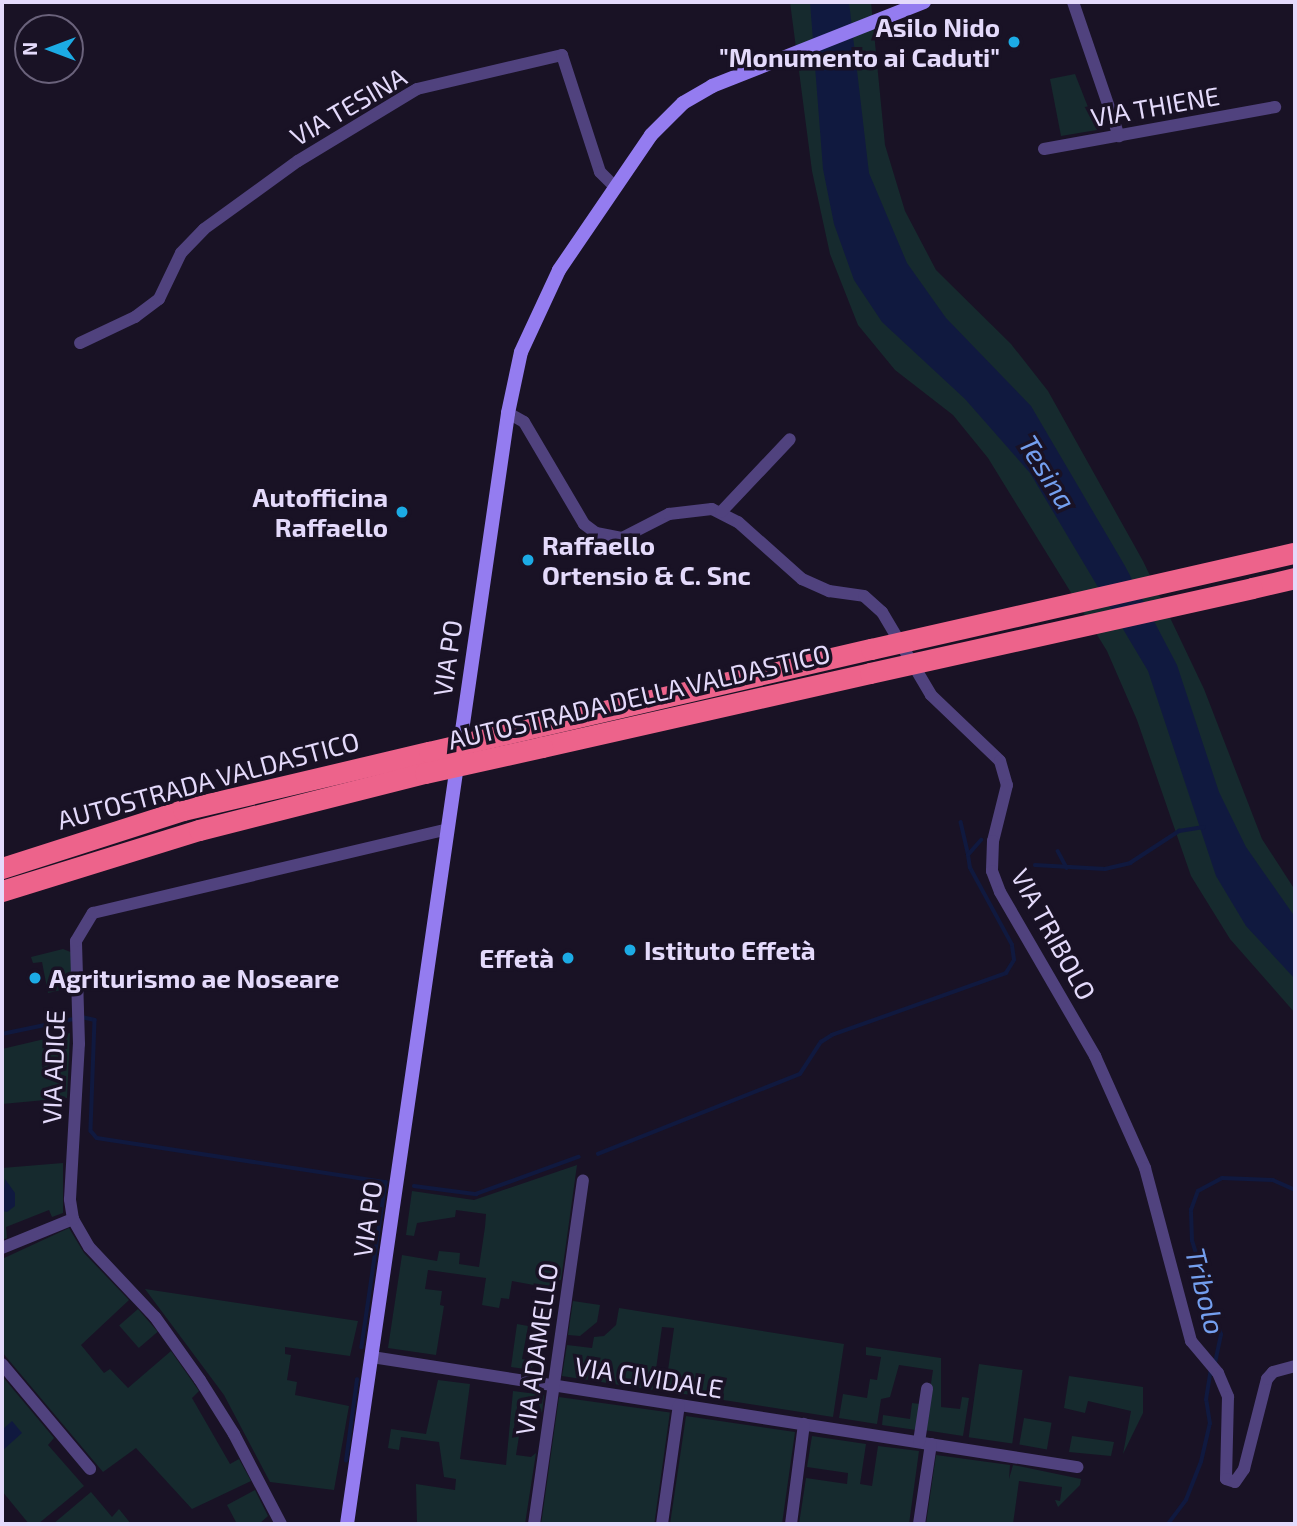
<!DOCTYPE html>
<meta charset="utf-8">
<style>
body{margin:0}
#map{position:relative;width:1297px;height:1526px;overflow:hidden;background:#191225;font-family:"Exo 2",sans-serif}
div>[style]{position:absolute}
.green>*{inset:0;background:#162a2e;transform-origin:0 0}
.water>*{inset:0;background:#10193f}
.stream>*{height:3.5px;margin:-1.75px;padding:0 1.75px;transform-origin:1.75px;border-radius:1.75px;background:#10193f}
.minor>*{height:12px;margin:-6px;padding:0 6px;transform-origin:6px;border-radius:6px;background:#50427e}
.secondary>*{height:14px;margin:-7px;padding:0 7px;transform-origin:7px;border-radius:7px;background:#947cf0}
.motorway>*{height:21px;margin:-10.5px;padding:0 10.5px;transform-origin:10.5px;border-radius:10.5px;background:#ed638b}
.motorway-bridge>*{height:21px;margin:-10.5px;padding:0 10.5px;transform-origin:10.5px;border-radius:10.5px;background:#ed638b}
.dots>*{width:19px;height:19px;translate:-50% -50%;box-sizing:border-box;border:4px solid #191225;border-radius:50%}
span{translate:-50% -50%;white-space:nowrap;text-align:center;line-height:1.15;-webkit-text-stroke:7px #191225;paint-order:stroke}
.poi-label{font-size:26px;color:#e4dafb;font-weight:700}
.right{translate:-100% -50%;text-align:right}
.left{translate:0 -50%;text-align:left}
.street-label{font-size:26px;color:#e4dafb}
.water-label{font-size:28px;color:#749fef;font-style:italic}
.frame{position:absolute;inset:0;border:4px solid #e4dafb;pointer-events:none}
.north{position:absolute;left:14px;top:14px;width:70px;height:70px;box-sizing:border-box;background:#191225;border:2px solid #6a627b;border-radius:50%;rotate:270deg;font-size:19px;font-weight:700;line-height:28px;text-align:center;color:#e4dafb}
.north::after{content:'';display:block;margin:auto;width:24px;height:32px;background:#1cabe5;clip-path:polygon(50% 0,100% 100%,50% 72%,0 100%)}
</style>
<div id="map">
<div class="green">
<i style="clip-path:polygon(790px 2px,871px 2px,885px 145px,905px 211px,936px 270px,1011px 344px,1048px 391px,1143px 561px,1204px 689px,1262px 839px,1295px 890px,1295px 1013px,1230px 939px,1191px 876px,1137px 720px,1107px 651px,988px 458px,953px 415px,895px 370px,858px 325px,830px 254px,812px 171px)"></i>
<i style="clip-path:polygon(1075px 74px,1097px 130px,1061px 136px,1050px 79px)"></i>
<i style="clip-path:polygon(63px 949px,73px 953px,75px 987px,48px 993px,42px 962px,33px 963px,31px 957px)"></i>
<i style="clip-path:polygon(70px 1033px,67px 1098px,2px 1104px,2px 1049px)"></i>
<i style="clip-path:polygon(63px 1163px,63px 1213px,52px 1217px,49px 1210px,6px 1227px,7px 1238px,2px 1240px,2px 1168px)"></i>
<i style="clip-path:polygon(577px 1165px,561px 1280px,551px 1279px,550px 1288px,512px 1281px,509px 1299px,501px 1298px,499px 1308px,482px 1305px,486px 1278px,428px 1270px,425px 1289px,442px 1291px,440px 1305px,444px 1306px,436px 1355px,388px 1348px,402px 1255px,437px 1261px,439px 1251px,460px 1253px,459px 1264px,479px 1267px,485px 1227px,486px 1214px,456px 1210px,455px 1217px,417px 1223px,414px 1236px,406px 1235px,412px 1191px,474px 1200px)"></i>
<i style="clip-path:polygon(69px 1228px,84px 1253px,129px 1300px,81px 1345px,104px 1373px,110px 1369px,128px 1388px,171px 1351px,199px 1391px,192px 1398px,230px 1464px,239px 1459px,251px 1481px,192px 1509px,136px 1448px,103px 1472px,2px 1352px,2px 1259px)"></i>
<i style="clip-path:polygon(145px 1289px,358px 1321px,350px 1356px,285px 1347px,285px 1354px,291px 1355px,287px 1380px,297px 1382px,295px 1395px,349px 1406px,334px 1490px,270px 1482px,224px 1395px)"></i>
<i style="clip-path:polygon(573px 1301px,600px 1305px,597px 1322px,580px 1336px,568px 1335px)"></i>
<i style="clip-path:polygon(619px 1308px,844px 1344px,833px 1417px,665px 1391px,674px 1328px,662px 1327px,653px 1390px,562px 1376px,567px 1345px,592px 1348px,594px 1337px,604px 1336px,616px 1325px)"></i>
<i style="left:138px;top:1309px;width:30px;height:25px;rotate:49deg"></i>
<i style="clip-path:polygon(517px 1324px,528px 1326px,522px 1359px,533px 1361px,532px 1370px,511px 1367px)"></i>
<i style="clip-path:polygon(866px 1347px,941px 1358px,941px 1407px,960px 1409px,962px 1397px,969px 1398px,963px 1436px,924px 1430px,933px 1370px,899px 1365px,890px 1397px,881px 1399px,877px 1424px,839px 1418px,843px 1394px,867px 1398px,870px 1379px,877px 1380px,881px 1357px,866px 1355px)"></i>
<i style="left:979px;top:1364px;width:44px;height:74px;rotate:8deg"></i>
<i style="clip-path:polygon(2px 1376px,54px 1438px,48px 1445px,84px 1486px,38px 1524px,29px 1524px,2px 1491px)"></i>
<i style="clip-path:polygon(1069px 1376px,1143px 1387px,1143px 1413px,1123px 1454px,1131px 1411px,1088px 1401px,1085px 1413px,1064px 1408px)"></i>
<i style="clip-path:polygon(438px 1380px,470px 1384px,460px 1459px,506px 1465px,513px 1391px,544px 1395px,542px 1413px,539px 1404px,518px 1401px,513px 1434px,519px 1436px,516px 1455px,531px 1457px,536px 1453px,525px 1524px,417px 1524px,416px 1484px,455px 1490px,456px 1479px,444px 1477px,439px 1442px,401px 1437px,399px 1450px,388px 1448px,391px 1429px,426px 1434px)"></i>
<i style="left:559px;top:1397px;width:112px;height:128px;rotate:8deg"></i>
<i style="clip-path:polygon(912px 1403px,920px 1404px,916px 1430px,882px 1425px,883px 1415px,910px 1419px)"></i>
<i style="clip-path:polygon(686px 1416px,795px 1432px,782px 1524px,670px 1524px)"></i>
<i style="left:1024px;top:1418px;width:28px;height:27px;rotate:10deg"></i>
<i style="clip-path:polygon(812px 1436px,866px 1444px,860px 1484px,872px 1486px,878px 1446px,919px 1451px,909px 1524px,799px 1524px,806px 1478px,847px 1484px,848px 1473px,807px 1467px)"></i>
<i style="clip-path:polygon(1072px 1436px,1114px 1442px,1111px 1456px,1069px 1452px)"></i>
<i style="clip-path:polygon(936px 1455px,1010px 1465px,1009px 1479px,1013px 1465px,1081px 1479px,1080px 1485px,1058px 1507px,1055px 1500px,1060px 1501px,1062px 1487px,1019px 1481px,1013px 1524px,926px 1524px)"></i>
<i style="clip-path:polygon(255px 1490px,268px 1516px,259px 1524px,237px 1524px,227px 1505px)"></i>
<i style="clip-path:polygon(91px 1492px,112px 1517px,119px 1509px,131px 1524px,53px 1524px)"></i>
</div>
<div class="water">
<i style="clip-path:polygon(810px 2px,849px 2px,869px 173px,907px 263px,946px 318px,1031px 406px,1125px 566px,1177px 665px,1219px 792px,1246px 847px,1295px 917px,1295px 979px,1246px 926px,1216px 876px,1148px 671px,1030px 473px,965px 399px,882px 322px,854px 280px,834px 224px,823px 169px)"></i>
<i style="clip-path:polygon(5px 1179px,15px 1193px,15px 1206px,7px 1212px,2px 1211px)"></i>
<i style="clip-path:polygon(12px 1421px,22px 1433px,2px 1451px,2px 1430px)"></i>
</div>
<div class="stream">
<i style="left:961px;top:822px;width:32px;rotate:77deg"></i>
<i style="left:1058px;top:851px;width:19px;rotate:62deg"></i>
<i style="left:1035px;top:865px;width:70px;rotate:3.3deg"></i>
<i style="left:1105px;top:869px;width:26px;rotate:-13deg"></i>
<i style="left:1130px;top:863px;width:59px;rotate:-33.1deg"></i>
<i style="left:1179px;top:831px;width:25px;rotate:-9deg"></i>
<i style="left:82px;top:1017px;width:13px;rotate:13deg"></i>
<i style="left:95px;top:1020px;width:111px;rotate:92.1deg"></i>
<i style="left:91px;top:1131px;width:9px;rotate:49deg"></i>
<i style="left:97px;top:1138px;width:292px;rotate:8.7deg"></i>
<i style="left:386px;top:1182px;width:167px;rotate:98.3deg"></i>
<i style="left:2px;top:1034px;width:74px;rotate:-11.8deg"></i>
<i style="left:598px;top:1154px;width:217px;rotate:-21.6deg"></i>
<i style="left:800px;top:1074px;width:38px;rotate:-57deg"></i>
<i style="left:821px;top:1042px;width:13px;rotate:-32deg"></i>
<i style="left:832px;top:1035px;width:185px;rotate:-19.6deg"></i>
<i style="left:1006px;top:973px;width:15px;rotate:-58deg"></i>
<i style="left:1014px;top:960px;width:15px;rotate:-98deg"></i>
<i style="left:1012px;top:945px;width:88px;rotate:-118.6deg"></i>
<i style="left:970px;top:868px;width:13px;rotate:-99deg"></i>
<i style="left:968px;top:855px;width:20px;rotate:-49deg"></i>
<i style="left:414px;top:1186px;width:63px;rotate:7.4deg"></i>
<i style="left:476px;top:1194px;width:109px;rotate:-19.9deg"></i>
<i style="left:1215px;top:1363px;width:29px;rotate:-78deg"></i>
<i style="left:1221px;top:1335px;width:98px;rotate:-107.1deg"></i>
<i style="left:1192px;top:1241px;width:31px;rotate:-92deg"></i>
<i style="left:1191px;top:1210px;width:20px;rotate:-70deg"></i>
<i style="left:1198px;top:1191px;width:27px;rotate:-28deg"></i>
<i style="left:1222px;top:1178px;width:51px;rotate:2.2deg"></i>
<i style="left:1273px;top:1180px;width:24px;rotate:24deg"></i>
<i style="left:346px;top:1461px;width:82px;rotate:-82.3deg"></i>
<i style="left:1168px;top:1524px;width:30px;rotate:-53deg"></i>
<i style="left:1186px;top:1500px;width:41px;rotate:-68.5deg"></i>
<i style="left:1201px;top:1462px;width:39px;rotate:-77deg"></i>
<i style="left:1210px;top:1424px;width:24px;rotate:-99deg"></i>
<i style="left:1206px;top:1400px;width:30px;rotate:-81deg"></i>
</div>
<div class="minor">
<i style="left:1073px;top:2px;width:142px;rotate:71.1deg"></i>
<i style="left:1044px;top:149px;width:235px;rotate:-10.3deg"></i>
<i style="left:80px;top:343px;width:61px;rotate:-25.3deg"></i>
<i style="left:135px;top:317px;width:30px;rotate:-37deg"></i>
<i style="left:159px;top:299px;width:51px;rotate:-64.4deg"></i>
<i style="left:181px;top:253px;width:33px;rotate:-46deg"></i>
<i style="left:204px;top:229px;width:116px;rotate:-35.9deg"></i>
<i style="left:298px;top:161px;width:139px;rotate:-31.2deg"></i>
<i style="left:417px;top:89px;width:149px;rotate:-13.2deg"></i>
<i style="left:562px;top:55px;width:123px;rotate:72deg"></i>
<i style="left:600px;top:172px;width:21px;rotate:45deg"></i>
<i style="left:508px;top:413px;width:18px;rotate:29deg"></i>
<i style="left:524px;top:422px;width:118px;rotate:59.5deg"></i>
<i style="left:584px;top:524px;width:15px;rotate:37deg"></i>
<i style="left:596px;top:533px;width:26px;rotate:11deg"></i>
<i style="left:622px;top:538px;width:53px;rotate:-27.1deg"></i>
<i style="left:669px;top:514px;width:43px;rotate:-6.6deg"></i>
<i style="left:712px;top:509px;width:29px;rotate:27deg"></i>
<i style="left:738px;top:522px;width:86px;rotate:41.7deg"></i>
<i style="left:802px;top:579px;width:30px;rotate:24deg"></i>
<i style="left:829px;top:591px;width:35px;rotate:8deg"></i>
<i style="left:864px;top:596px;width:24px;rotate:42deg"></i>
<i style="left:882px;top:612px;width:96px;rotate:59.4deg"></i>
<i style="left:931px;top:695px;width:95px;rotate:43.7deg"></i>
<i style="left:1000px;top:761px;width:25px;rotate:74deg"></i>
<i style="left:1007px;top:785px;width:58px;rotate:104deg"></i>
<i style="left:993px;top:841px;width:30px;rotate:92deg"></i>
<i style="left:992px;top:871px;width:22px;rotate:69deg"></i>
<i style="left:1000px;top:892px;width:190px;rotate:59.9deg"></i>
<i style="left:1095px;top:1056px;width:123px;rotate:65.9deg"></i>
<i style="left:1145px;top:1168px;width:179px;rotate:75.1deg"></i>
<i style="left:1191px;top:1341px;width:42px;rotate:49.8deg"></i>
<i style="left:1218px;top:1373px;width:26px;rotate:67deg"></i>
<i style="left:1228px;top:1397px;width:82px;rotate:91.4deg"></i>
<i style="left:1226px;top:1479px;width:9px;rotate:18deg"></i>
<i style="left:1235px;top:1482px;width:16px;rotate:-55deg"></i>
<i style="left:1244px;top:1469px;width:93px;rotate:-75.7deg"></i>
<i style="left:1267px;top:1379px;width:9px;rotate:-49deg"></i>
<i style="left:1273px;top:1372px;width:23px;rotate:-15deg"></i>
<i style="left:721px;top:512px;width:100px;rotate:-46.6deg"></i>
<i style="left:2px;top:1248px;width:77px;rotate:-22.2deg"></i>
<i style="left:372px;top:1357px;width:714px;rotate:8.87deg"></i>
<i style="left:2px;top:1364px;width:137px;rotate:50deg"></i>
<i style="left:919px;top:1442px;width:54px;rotate:-81.4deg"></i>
<i style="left:281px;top:1524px;width:102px;rotate:-117.6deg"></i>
<i style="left:234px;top:1434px;width:64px;rotate:-122.2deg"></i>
<i style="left:200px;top:1380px;width:77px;rotate:-125.5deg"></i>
<i style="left:155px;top:1317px;width:96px;rotate:-133.3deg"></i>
<i style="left:89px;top:1247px;width:32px;rotate:-120deg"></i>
<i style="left:73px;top:1219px;width:20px;rotate:-99deg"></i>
<i style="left:70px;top:1199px;width:155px;rotate:-86.7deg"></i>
<i style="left:79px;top:1044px;width:103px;rotate:-91.7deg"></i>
<i style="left:76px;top:941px;width:33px;rotate:-59deg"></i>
<i style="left:93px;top:913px;width:364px;rotate:-13.3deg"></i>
<i style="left:534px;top:1524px;width:347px;rotate:-81.9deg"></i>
<i style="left:662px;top:1524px;width:120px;rotate:-81.9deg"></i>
<i style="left:791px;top:1524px;width:101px;rotate:-82.6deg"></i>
<i style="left:919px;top:1524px;width:81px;rotate:-81.5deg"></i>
</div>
<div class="secondary">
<i style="left:347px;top:1524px;width:1123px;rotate:-81.75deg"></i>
<i style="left:508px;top:413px;width:62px;rotate:-78deg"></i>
<i style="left:521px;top:352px;width:90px;rotate:-65.1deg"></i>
<i style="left:559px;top:270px;width:163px;rotate:-55.7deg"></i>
<i style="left:651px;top:135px;width:45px;rotate:-45deg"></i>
<i style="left:683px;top:103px;width:34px;rotate:-30deg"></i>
<i style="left:712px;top:86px;width:228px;rotate:-21.6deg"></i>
</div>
<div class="motorway">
<i style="left:1252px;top:588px;width:44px;rotate:-13.1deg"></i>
<i style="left:475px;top:741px;width:407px;rotate:-13.1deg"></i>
<i style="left:542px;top:747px;width:336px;rotate:-12.7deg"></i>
<i style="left:2px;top:868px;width:190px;rotate:-17.8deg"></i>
<i style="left:183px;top:810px;width:253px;rotate:-13.3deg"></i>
<i style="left:2px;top:891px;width:206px;rotate:-17.2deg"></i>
<i style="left:199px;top:830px;width:233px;rotate:-14.2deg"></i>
</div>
<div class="motorway-bridge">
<i style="left:871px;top:649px;width:433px;rotate:-12.8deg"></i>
<i style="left:870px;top:673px;width:391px;rotate:-12.5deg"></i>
<i style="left:429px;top:752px;width:47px;rotate:-13.4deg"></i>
<i style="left:425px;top:773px;width:120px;rotate:-12.5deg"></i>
</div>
<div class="dots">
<i style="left:1014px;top:42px;background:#1cabe5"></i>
<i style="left:402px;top:512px;background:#1cabe5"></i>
<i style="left:528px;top:560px;background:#1cabe5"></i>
<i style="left:630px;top:950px;background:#1cabe5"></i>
<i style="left:568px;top:958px;background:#1cabe5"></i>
<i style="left:35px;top:978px;background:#1cabe5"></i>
</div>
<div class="poi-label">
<span class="right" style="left:1000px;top:42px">Asilo Nido<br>"Monumento ai Caduti"</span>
<span class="right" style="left:388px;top:512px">Autofficina<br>Raffaello</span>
<span class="left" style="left:542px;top:560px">Raffaello<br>Ortensio &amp; C. Snc</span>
<span class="left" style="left:644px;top:950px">Istituto Effetà</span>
<span class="right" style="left:554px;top:958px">Effetà</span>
<span class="left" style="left:49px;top:978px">Agriturismo ae Noseare</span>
</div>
<div class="street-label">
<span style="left:348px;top:106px;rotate:-30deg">VIA TESINA</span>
<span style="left:1155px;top:106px;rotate:-10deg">VIA THIENE</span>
<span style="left:447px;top:658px;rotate:-82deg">VIA PO</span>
<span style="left:639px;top:696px;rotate:-13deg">AUTOSTRADA DELLA VALDASTICO</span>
<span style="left:208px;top:780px;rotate:-15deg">AUTOSTRADA VALDASTICO</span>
<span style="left:1054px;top:934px;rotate:61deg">VIA TRIBOLO</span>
<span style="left:53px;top:1067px;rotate:-88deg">VIA ADIGE</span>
<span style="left:367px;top:1219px;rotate:-82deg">VIA PO</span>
<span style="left:536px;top:1349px;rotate:-82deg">VIA ADAMELLO</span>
<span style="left:649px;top:1377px;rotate:9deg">VIA CIVIDALE</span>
</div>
<div class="water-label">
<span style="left:1048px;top:472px;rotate:58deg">Tesina</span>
<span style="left:1206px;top:1291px;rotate:76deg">Tribolo</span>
</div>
<div class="frame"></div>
<div class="north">N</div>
</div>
